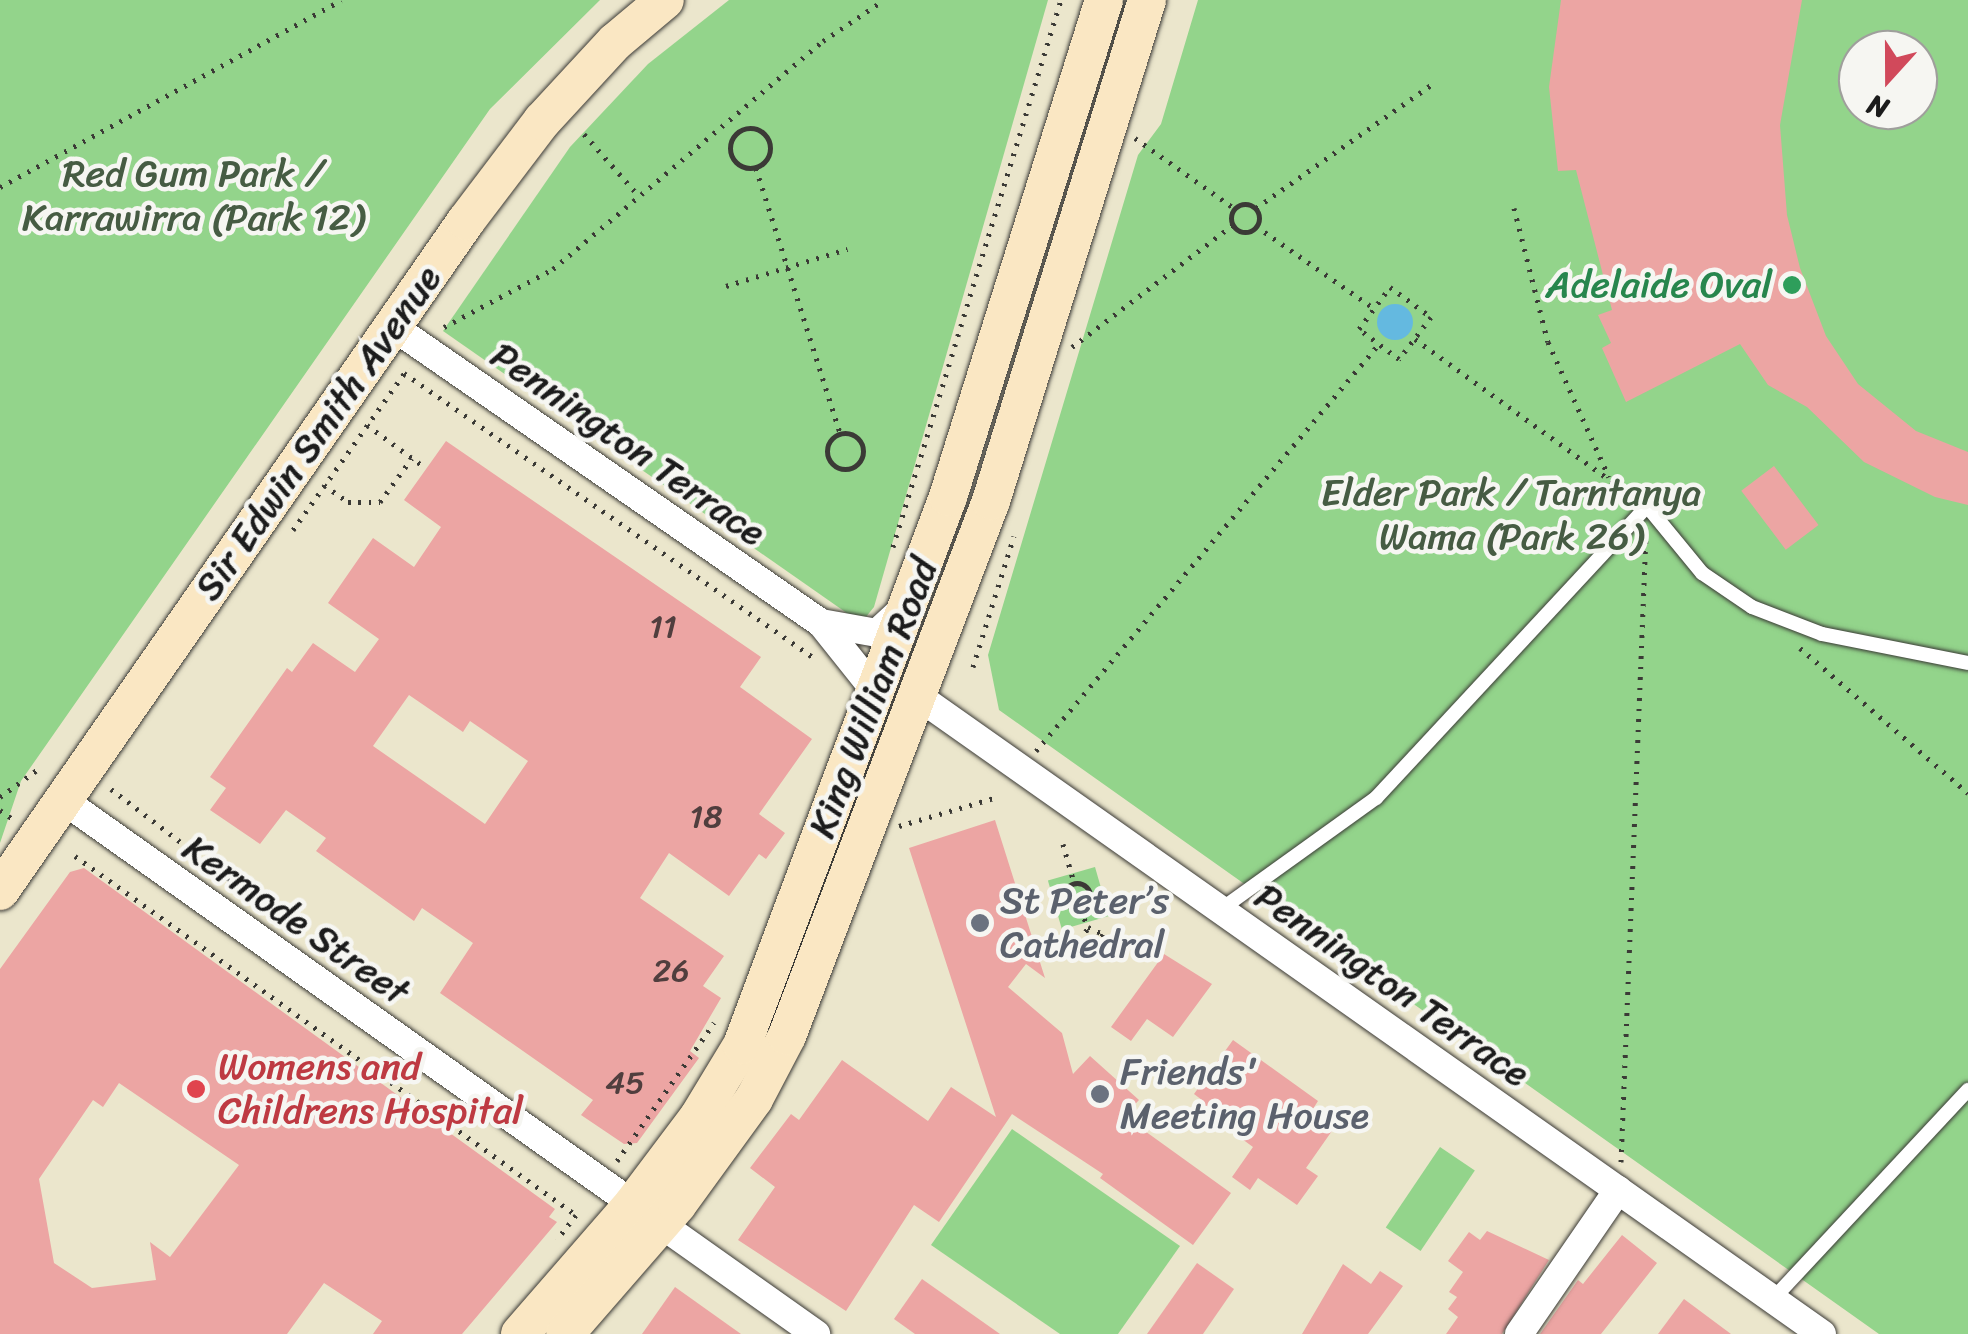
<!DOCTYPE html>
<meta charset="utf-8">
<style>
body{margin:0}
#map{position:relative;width:1968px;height:1334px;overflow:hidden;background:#ebe6cc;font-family:Sriracha,sans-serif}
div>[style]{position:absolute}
.green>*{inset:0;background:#93d48b;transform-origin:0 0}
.water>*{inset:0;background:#64b9e0}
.round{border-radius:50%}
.building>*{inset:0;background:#eca5a3;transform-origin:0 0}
.path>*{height:5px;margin-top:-2.5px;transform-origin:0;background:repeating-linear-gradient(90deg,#3b3a36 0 2.5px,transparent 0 10.5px)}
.path>.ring{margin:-2.5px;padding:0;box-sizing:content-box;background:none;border:5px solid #3b3a36;border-radius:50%}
.roads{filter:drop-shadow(0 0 2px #3b3a36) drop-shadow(0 0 2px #3b3a36)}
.service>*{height:14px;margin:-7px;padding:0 7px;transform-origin:7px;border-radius:7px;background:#fff}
.minor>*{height:28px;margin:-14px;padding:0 14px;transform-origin:14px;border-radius:14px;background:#fff}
.secondary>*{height:38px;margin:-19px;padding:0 19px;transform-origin:19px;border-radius:19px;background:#fae7c3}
.dots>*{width:28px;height:28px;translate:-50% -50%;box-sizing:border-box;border:5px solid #f6f6f2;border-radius:50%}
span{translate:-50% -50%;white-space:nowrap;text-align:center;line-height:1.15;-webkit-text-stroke:9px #f6f6f2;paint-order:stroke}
.number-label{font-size:32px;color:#503e3e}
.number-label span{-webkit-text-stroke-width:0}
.park-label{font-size:38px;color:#465c43}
.leisure-label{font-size:38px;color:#27864d}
.right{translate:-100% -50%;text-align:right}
.street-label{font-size:38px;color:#1c1c1c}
.worship-label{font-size:38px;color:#5b616d}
.left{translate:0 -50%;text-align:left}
.health-label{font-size:38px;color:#be3a42}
.north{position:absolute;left:1838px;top:30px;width:100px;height:100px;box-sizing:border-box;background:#f6f6f2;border:2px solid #9f9f9c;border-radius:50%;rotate:201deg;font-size:28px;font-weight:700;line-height:40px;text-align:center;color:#1c1c1c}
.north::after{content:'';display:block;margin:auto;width:35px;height:45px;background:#d1495b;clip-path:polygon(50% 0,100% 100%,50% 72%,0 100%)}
</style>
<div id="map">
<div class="green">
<i style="clip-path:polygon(0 0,600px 0,490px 109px,21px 781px,0 843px)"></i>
<i style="clip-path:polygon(729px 0,1048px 0,874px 607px,861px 623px,443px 331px,570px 147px,648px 64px)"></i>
<i style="clip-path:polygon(evenodd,1198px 0,1968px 0,1968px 1334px,1879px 1334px,999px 710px,988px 655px,1138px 155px,1161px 124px,1198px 0,1858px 50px,1918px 50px,1918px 110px,1858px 110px,1858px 50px)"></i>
<i style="left:1095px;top:867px;width:51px;height:49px;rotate:74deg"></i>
<i style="clip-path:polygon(1012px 1129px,1180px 1246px,1118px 1334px,1060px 1334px,931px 1245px)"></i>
<i style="left:1440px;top:1147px;width:42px;height:97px;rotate:34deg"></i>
</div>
<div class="water">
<i class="round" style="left:1377px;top:304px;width:36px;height:36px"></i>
</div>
<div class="building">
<i style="clip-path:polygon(1561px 0,1802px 0,1780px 125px,1787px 215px,1800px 268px,1826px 336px,1858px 384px,1916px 431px,1968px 452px,1968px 505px,1935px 497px,1864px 462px,1807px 407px,1768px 385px,1740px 344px,1626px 402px,1602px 348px,1611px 343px,1598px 315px,1612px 310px,1576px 170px,1558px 171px,1549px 87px)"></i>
<i style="clip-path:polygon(evenodd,446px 441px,761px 657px,740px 687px,812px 739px,759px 814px,785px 833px,766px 859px,759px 854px,729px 896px,669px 853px,640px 898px,724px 956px,703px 986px,721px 998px,690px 1051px,699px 1058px,637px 1143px,624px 1144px,581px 1115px,593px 1100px,440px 993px,473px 943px,422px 908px,414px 921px,316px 851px,326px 838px,286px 810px,260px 844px,210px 810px,226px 788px,210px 777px,287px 668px,292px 672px,313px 643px,355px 672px,379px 639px,328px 603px,373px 538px,414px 567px,441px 527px,404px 500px,446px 441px,409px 695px,463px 732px,470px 721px,528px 761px,485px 824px,373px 746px,409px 695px)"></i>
<i style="left:1774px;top:466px;width:74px;height:41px;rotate:53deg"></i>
<i style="clip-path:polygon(995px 820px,1045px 978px,1026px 964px,1008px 987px,1062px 1033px,1073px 1074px,1090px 1056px,1139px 1100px,1124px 1116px,1231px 1193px,1193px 1245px,1100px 1178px,1103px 1174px,1012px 1114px,939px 1222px,914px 1205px,846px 1311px,738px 1240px,775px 1187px,750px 1168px,791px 1114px,799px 1120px,842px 1060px,928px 1121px,951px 1087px,996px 1117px,909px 848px)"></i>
<i style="clip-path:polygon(evenodd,84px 868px,555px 1209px,549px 1217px,557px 1222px,462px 1334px,373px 1334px,382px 1321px,324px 1283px,287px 1334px,0 1334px,0 969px,70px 872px,84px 868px,119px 1083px,239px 1165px,170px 1257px,150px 1242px,156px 1280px,92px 1288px,54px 1263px,39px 1179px,93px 1100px,103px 1107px,119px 1083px)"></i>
<i style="clip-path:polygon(1164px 954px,1212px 984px,1173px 1037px,1147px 1019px,1131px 1041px,1111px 1027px)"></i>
<i style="clip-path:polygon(1233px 1040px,1318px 1101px,1311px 1112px,1334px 1128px,1306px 1168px,1318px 1176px,1297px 1205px,1258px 1178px,1250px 1190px,1232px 1177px,1253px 1147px,1197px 1106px,1202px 1100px,1194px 1094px)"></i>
<i style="clip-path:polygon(1487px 1231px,1549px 1260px,1502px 1334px,1446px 1334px,1458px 1317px,1448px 1309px,1457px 1297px,1449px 1292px,1463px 1272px,1448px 1261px,1469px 1232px,1480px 1240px)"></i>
<i style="clip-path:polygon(1622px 1235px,1657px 1263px,1601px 1334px,1540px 1334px,1578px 1280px,1583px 1284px)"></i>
<i style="clip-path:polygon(1197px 1263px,1234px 1289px,1203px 1334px,1147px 1334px)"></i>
<i style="clip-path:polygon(1343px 1264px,1371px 1284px,1380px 1271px,1403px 1286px,1368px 1334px,1302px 1334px)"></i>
<i style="clip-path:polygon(922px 1279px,1000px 1334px,915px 1334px,894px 1319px)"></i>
<i style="clip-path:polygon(675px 1287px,741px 1334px,642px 1334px)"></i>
<i style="clip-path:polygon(1684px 1299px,1731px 1334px,1658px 1334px)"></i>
</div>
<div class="path">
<i class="ring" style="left:730px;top:128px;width:35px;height:35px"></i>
<i style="left:584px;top:134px;width:83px;rotate:48.4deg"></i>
<i style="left:1135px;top:138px;width:121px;rotate:35.3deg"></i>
<i style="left:756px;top:168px;width:278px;rotate:72.4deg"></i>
<i style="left:0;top:187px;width:389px;rotate:-28.7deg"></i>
<i class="ring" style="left:1231px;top:204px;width:23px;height:23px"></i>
<i style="left:1256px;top:208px;width:218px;rotate:-35.1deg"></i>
<i style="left:1514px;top:208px;width:138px;rotate:75.8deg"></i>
<i style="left:1548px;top:342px;width:148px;rotate:65.7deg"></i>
<i style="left:1256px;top:226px;width:145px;rotate:34.9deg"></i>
<i style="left:726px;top:286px;width:127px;rotate:-17deg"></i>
<i style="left:1390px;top:287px;width:51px;rotate:36.2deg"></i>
<i style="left:1431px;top:317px;width:53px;rotate:127.3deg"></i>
<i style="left:1399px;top:359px;width:50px;rotate:-143.1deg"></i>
<i style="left:1359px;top:329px;width:52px;rotate:-53.6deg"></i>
<i style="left:444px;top:327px;width:123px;rotate:-28deg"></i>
<i style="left:553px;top:269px;width:353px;rotate:-40.2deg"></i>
<i style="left:823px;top:41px;width:73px;rotate:-33.9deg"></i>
<i style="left:1415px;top:339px;width:268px;rotate:35.9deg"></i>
<i style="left:1072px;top:347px;width:202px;rotate:-37.2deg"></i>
<i style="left:404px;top:373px;width:497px;rotate:34.8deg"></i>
<i style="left:367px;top:425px;width:69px;rotate:36.2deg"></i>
<i class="ring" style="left:827px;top:433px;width:31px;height:31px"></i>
<i style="left:324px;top:485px;width:29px;rotate:35deg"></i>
<i style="left:348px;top:502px;width:32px"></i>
<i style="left:380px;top:502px;width:54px;rotate:-54deg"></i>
<i style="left:293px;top:530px;width:199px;rotate:-54.6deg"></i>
<i style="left:893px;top:547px;width:572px;rotate:-72.93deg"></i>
<i style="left:1800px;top:648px;width:222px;rotate:40.8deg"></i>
<i style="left:973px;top:667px;width:137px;rotate:-72.6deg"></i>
<i style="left:1036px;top:751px;width:532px;rotate:-49.88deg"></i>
<i style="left:111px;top:789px;width:205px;rotate:37.3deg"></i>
<i style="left:0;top:797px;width:51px;rotate:-36.2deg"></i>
<i style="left:0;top:810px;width:16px;rotate:35deg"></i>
<i style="left:899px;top:826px;width:102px;rotate:-16.5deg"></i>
<i style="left:1063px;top:844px;width:40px;rotate:74deg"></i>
<i style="left:75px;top:856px;width:616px;rotate:35.62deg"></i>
<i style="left:576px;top:1215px;width:31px;rotate:128deg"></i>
<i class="ring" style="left:1064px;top:883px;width:21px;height:21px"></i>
<i style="left:1080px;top:909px;width:20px;rotate:66deg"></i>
<i style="left:1088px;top:927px;width:17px;rotate:25deg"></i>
<i style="left:1103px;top:934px;width:17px;rotate:121deg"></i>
<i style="left:1094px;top:949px;width:15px;rotate:-148deg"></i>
<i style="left:1081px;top:941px;width:16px;rotate:-63deg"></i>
<i style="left:617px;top:1161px;width:169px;rotate:-54.9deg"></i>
<i style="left:1621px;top:1162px;width:628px;rotate:-87.72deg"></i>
</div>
<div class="roads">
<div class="service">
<i style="left:1220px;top:910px;width:192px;rotate:-35.7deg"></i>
<i style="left:1376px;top:798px;width:398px;rotate:-47.1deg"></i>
<i style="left:1647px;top:506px;width:87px;rotate:50.6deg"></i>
<i style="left:1702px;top:573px;width:60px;rotate:34.2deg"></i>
<i style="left:1752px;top:607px;width:75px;rotate:21.1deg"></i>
<i style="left:1822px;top:634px;width:149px;rotate:11.2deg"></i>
<i style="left:1773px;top:1299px;width:286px;rotate:-47deg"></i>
</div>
<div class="minor">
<i style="left:392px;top:326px;width:522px;rotate:34.7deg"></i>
<i style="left:821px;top:623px;width:88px;rotate:51.4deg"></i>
<i style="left:821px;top:623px;width:57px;rotate:10.1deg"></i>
<i style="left:877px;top:633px;width:35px;rotate:-43deg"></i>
<i style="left:919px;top:697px;width:1105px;rotate:35.2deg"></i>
<i style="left:63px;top:800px;width:699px;rotate:35.33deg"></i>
<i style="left:662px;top:1225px;width:189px;rotate:35.3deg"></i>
<i style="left:1519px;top:1334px;width:175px;rotate:-55.5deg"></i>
</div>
<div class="secondary">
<i style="left:0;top:891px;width:816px;rotate:-55.18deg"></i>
<i style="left:466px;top:221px;width:126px;rotate:-52.8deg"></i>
<i style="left:542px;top:121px;width:108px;rotate:-47.3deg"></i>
<i style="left:615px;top:42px;width:65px;rotate:-40deg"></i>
<i style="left:520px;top:1334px;width:172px;rotate:-49deg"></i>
<i style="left:633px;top:1204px;width:110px;rotate:-53.1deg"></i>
<i style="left:699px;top:1116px;width:83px;rotate:-58.8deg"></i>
<i style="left:742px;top:1045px;width:585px;rotate:-69.4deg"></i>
<i style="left:948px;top:497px;width:521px;rotate:-72.57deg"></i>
<i style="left:565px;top:1334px;width:171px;rotate:-49deg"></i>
<i style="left:677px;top:1205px;width:131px;rotate:-54deg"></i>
<i style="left:754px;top:1099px;width:71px;rotate:-62.4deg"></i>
<i style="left:787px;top:1036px;width:573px;rotate:-69.13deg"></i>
<i style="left:991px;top:501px;width:525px;rotate:-72.7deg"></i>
</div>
</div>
<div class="dots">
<i style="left:1792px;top:285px;background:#2e9e5b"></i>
<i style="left:980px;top:923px;background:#6b7280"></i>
<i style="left:196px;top:1089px;background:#e0444e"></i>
<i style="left:1100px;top:1094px;background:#6b7280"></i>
</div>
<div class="number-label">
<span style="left:663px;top:627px">11</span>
<span style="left:706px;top:817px">18</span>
<span style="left:671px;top:971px">26</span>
<span style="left:625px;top:1083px">45</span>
</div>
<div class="park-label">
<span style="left:193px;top:196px">Red Gum Park /<br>Karrawirra (Park 12)</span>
<span style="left:1511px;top:515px">Elder Park / Tarntanya<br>Wama (Park 26)</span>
</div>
<div class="leisure-label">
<span class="right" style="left:1772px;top:285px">Adelaide Oval</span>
</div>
<div class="street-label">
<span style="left:318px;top:433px;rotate:-55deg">Sir Edwin Smith Avenue</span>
<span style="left:628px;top:444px;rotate:35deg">Pennington Terrace</span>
<span style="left:873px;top:698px;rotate:-69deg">King William Road</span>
<span style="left:296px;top:920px;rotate:35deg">Kermode Street</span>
<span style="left:1392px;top:985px;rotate:35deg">Pennington Terrace</span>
</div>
<div class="worship-label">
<span class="left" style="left:1000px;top:923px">St Peter’s<br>Cathedral</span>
<span class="left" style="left:1120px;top:1094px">Friends'<br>Meeting House</span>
</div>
<div class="health-label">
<span class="left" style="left:218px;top:1089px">Womens and<br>Childrens Hospital</span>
</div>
<div class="north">N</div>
</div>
